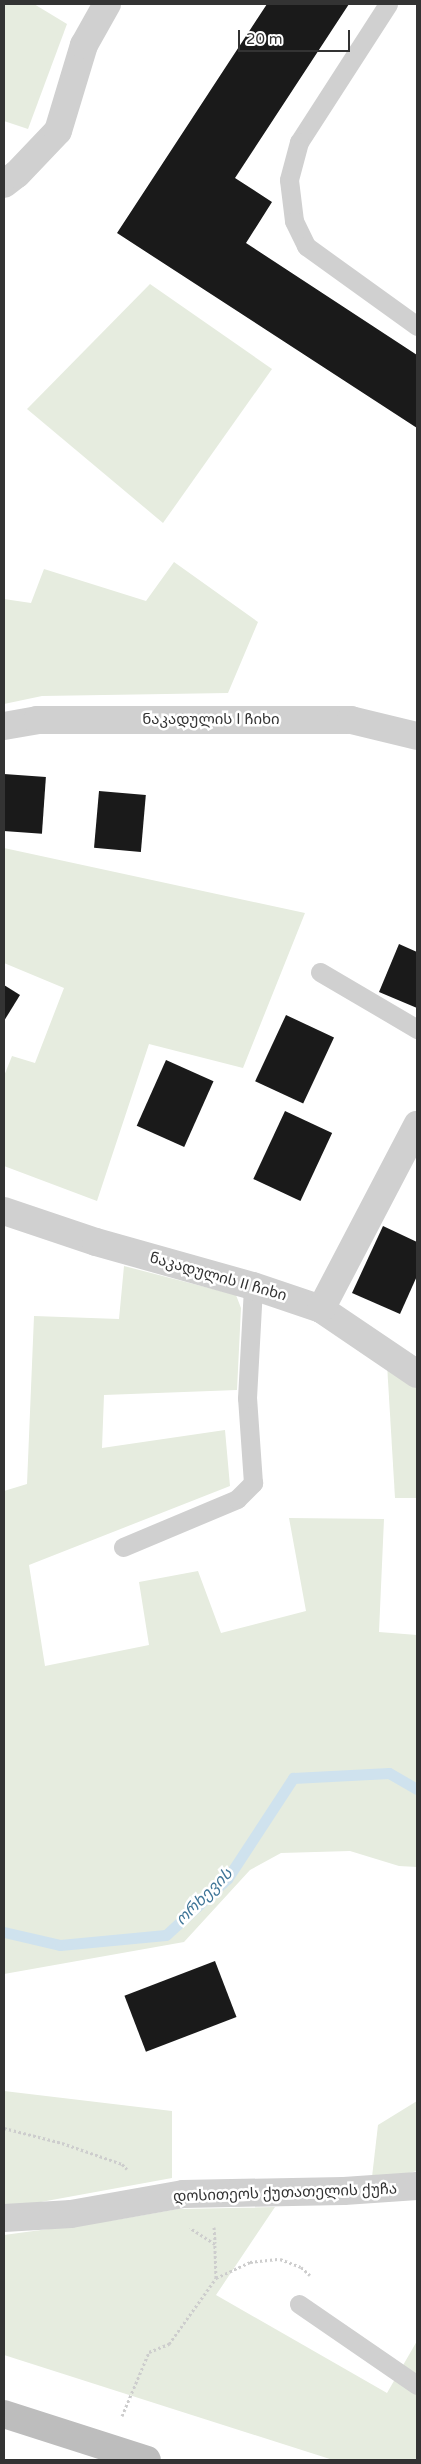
<!DOCTYPE html>
<meta charset="utf-8">
<style>
body{margin:0}
#map{position:relative;width:421px;height:2464px;overflow:hidden;background:#fff;font-family:"Varela Round","Noto Sans Georgian",sans-serif}
div>[style]{position:absolute}
.green>*{inset:0;background:#e6ecdf}
.stream>*{height:11px;margin:-5.5px;padding:0 5.5px;transform-origin:5.5px;border-radius:5.5px;background:#cfe2ee}
.building>*{inset:0;background:#1a1a1a;transform-origin:0 0}
.path>*{height:3px;margin-top:-1.5px;transform-origin:0;background:repeating-linear-gradient(90deg,#cdcdcd 0 2.5px,transparent 0 5px)}
.lane>*{height:19px;margin:-9.5px;padding:0 9.5px;transform-origin:9.5px;border-radius:9.5px;background:#d0d0d0}
.street>*{height:28px;margin:-14px;padding:0 14px;transform-origin:14px;border-radius:14px;background:#d0d0d0}
.secondary>*{height:28px;margin:-14px;padding:0 14px;transform-origin:14px;border-radius:14px;background:#bdbdbd}
span{translate:-50% -50%;white-space:nowrap;text-align:center;line-height:1.15;-webkit-text-stroke:5px #fff;paint-order:stroke}
.street-label{font-size:15px;color:#333}
.water-label{font-size:16px;color:#3f7597;font-style:italic}
.frame{position:absolute;inset:0;border:5px solid #333;pointer-events:none}
.scale{position:absolute;left:238px;top:30px;width:112px;height:22px;box-sizing:border-box;border:2px solid #333;border-top:0;padding-left:6px;font-size:15px;line-height:18px;white-space:nowrap;color:#333;-webkit-text-stroke:4px #fff;paint-order:stroke}
</style>
<div id="map">
<div class="green">
<i style="clip-path:polygon(4px 4px,34px 4px,67px 24px,28px 129px,4px 121px)"></i>
<i style="clip-path:polygon(150px 284px,272px 369px,163px 523px,27px 409px)"></i>
<i style="clip-path:polygon(174px 562px,258px 622px,228px 693px,42px 696px,4px 704px,4px 599px,31px 603px,44px 569px,146px 601px)"></i>
<i style="clip-path:polygon(4px 848px,305px 913px,243px 1068px,149px 1044px,97px 1201px,4px 1166px,4px 1076px,12px 1056px,35px 1063px,64px 988px,4px 963px)"></i>
<i style="clip-path:polygon(124px 1266px,236px 1295px,241px 1308px,237px 1390px,104px 1395px,102px 1448px,225px 1430px,230px 1486px,29px 1565px,45px 1666px,149px 1645px,139px 1582px,198px 1571px,221px 1633px,306px 1611px,289px 1518px,384px 1519px,379px 1632px,417px 1635px,417px 1867px,399px 1866px,350px 1851px,281px 1853px,250px 1870px,184px 1942px,4px 1974px,4px 1491px,27px 1484px,34px 1316px,119px 1319px)"></i>
<i style="clip-path:polygon(387px 1364px,417px 1387px,417px 1498px,395px 1498px)"></i>
<i style="clip-path:polygon(4px 2091px,172px 2111px,172px 2178px,19px 2206px,4px 2206px)"></i>
<i style="clip-path:polygon(417px 2101px,417px 2171px,405px 2174px,372px 2177px,378px 2125px)"></i>
<i style="clip-path:polygon(275px 2207px,216px 2295px,387px 2393px,417px 2341px,417px 2460px,333px 2460px,4px 2355px,4px 2235px,115px 2220px,178px 2209px)"></i>
</div>
<div class="stream">
<i style="left:4px;top:1932px;width:57px;rotate:13.1deg"></i>
<i style="left:60px;top:1945px;width:106px;rotate:-5.4deg"></i>
<i style="left:166px;top:1935px;width:83px;rotate:-42.6deg"></i>
<i style="left:227px;top:1879px;width:121px;rotate:-56.8deg"></i>
<i style="left:293px;top:1778px;width:96px;rotate:-3deg"></i>
<i style="left:389px;top:1773px;width:32px;rotate:30deg"></i>
</div>
<div class="building">
<i style="clip-path:polygon(267px 4px,349px 4px,235px 178px,272px 202px,246px 243px,417px 355px,417px 428px,117px 233px)"></i>
<i style="left:4px;top:774px;width:42px;height:57px;rotate:4deg"></i>
<i style="left:99px;top:791px;width:47px;height:57px;rotate:5deg"></i>
<i style="clip-path:polygon(399px 944px,417px 952px,417px 1008px,379px 992px)"></i>
<i style="clip-path:polygon(4px 985px,20px 995px,4px 1021px)"></i>
<i style="left:286px;top:1015px;width:53px;height:73px;rotate:25deg"></i>
<i style="left:166px;top:1060px;width:52px;height:72px;rotate:24deg"></i>
<i style="left:285px;top:1111px;width:52px;height:75px;rotate:25deg"></i>
<i style="clip-path:polygon(383px 1226px,417px 1242px,417px 1276px,400px 1314px,352px 1293px)"></i>
<i style="left:215px;top:1961px;width:60px;height:97px;rotate:69deg"></i>
</div>
<div class="path">
<i style="left:4px;top:2128px;width:60px;rotate:14.5deg"></i>
<i style="left:62px;top:2143px;width:64px;rotate:19.3deg"></i>
<i style="left:122px;top:2164px;width:7px;rotate:45deg"></i>
<i style="left:214px;top:2227px;width:16px;rotate:86deg"></i>
<i style="left:216px;top:2278px;width:38px;rotate:-25deg"></i>
<i style="left:250px;top:2262px;width:30px;rotate:-6deg"></i>
<i style="left:280px;top:2259px;width:22px;rotate:21deg"></i>
<i style="left:301px;top:2267px;width:12px;rotate:42deg"></i>
<i style="left:122px;top:2416px;width:69px;rotate:-67.1deg"></i>
<i style="left:149px;top:2352px;width:22px;rotate:-22deg"></i>
<i style="left:169px;top:2344px;width:81px;rotate:-54.5deg"></i>
<i style="left:216px;top:2278px;width:34px;rotate:-92deg"></i>
<i style="left:215px;top:2244px;width:30px;rotate:-147deg"></i>
</div>
<div class="lane">
<i style="left:388px;top:4px;width:164px;rotate:122.8deg"></i>
<i style="left:299px;top:142px;width:39px;rotate:105deg"></i>
<i style="left:289px;top:180px;width:41px;rotate:83deg"></i>
<i style="left:294px;top:221px;width:28px;rotate:64deg"></i>
<i style="left:306px;top:246px;width:137px;rotate:35.8deg"></i>
<i style="left:320px;top:972px;width:113px;rotate:30.4deg"></i>
<i style="left:123px;top:1547px;width:124px;rotate:-22.8deg"></i>
<i style="left:237px;top:1499px;width:23px;rotate:-45deg"></i>
<i style="left:253px;top:1483px;width:85px;rotate:-94deg"></i>
<i style="left:247px;top:1398px;width:112px;rotate:-86.9deg"></i>
<i style="left:299px;top:2304px;width:143px;rotate:34.5deg"></i>
</div>
<div class="street">
<i style="left:4px;top:184px;width:16px;rotate:-38deg"></i>
<i style="left:17px;top:174px;width:59px;rotate:-46.4deg"></i>
<i style="left:58px;top:131px;width:90px;rotate:-73.2deg"></i>
<i style="left:84px;top:45px;width:47px;rotate:-60.7deg"></i>
<i style="left:4px;top:726px;width:34px;rotate:-10deg"></i>
<i style="left:37px;top:720px;width:314px"></i>
<i style="left:351px;top:720px;width:68px;rotate:13.6deg"></i>
<i style="left:4px;top:1211px;width:97px;rotate:18.6deg"></i>
<i style="left:96px;top:1242px;width:163px;rotate:15.7deg"></i>
<i style="left:253px;top:1286px;width:72px;rotate:18.7deg"></i>
<i style="left:321px;top:1309px;width:116px;rotate:34.1deg"></i>
<i style="left:321px;top:1309px;width:208px;rotate:-62.4deg"></i>
<i style="left:4px;top:2218px;width:67px;rotate:-3.4deg"></i>
<i style="left:71px;top:2214px;width:114px;rotate:-10.1deg"></i>
<i style="left:183px;top:2194px;width:161px;rotate:-1.1deg"></i>
<i style="left:344px;top:2191px;width:73px;rotate:-3.9deg"></i>
</div>
<div class="secondary">
<i style="left:4px;top:2414px;width:150px;rotate:17.8deg"></i>
</div>
<div class="street-label">
<span style="left:211px;top:720px">ნაკადულის I ჩიხი</span>
<span style="left:218px;top:1277px;rotate:16deg">ნაკადულის II ჩიხი</span>
<span style="left:285px;top:2193px;rotate:-2deg">დოსითეოს ქუთათელის ქუჩა</span>
</div>
<div class="water-label">
<span style="left:204px;top:1897px;rotate:-45deg">ორხევის</span>
</div>
<div class="frame"></div>
<div class="scale">20 m</div>
</div>
